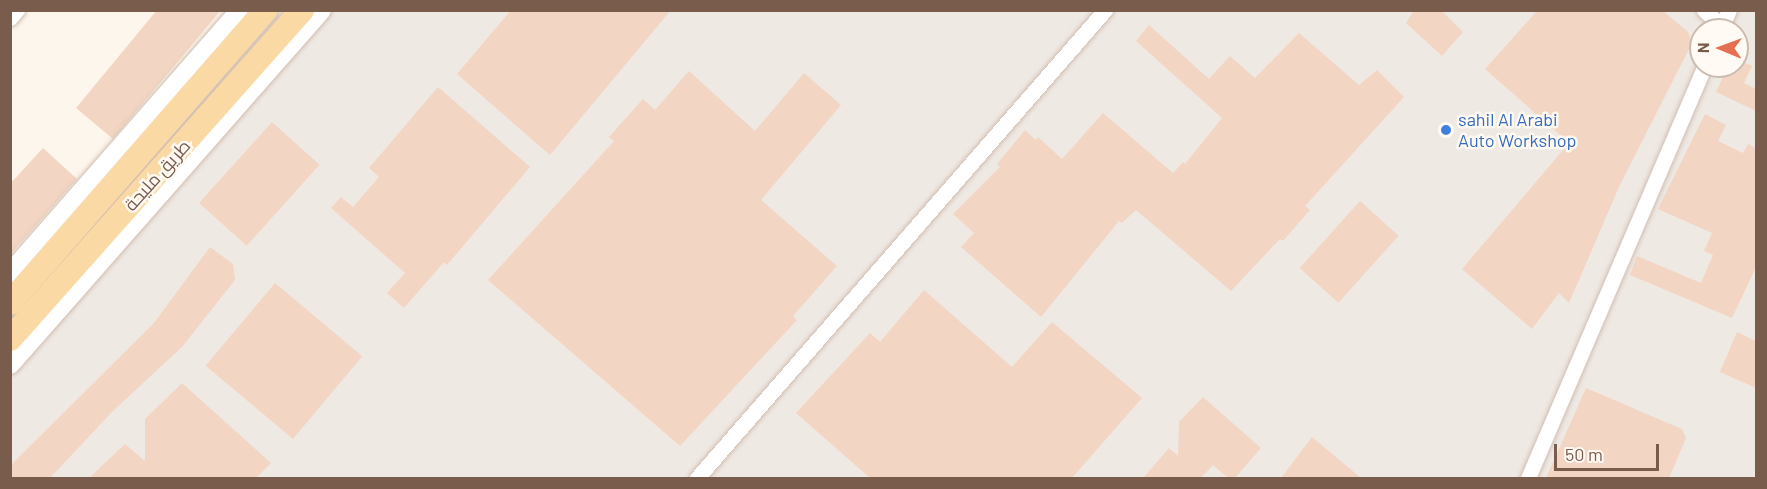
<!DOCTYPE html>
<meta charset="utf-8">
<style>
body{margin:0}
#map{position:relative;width:1767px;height:489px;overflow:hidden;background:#fdf6ec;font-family:Barlow,Cairo,sans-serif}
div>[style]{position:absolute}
.industrial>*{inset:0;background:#efe9e4}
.building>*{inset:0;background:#f3d5c3;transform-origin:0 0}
.roads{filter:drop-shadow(0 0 2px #d1beb0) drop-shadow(0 0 2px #d1beb0)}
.minor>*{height:15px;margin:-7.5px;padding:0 7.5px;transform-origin:7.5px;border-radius:7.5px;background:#fff}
.tertiary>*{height:20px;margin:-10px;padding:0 10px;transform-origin:10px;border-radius:10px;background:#fff}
.primary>*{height:24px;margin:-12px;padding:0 12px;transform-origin:12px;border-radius:12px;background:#fbd9a5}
.dots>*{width:16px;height:16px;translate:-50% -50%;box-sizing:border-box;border:3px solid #fffaf3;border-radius:50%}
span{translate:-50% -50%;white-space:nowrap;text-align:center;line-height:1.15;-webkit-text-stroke:5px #fffaf3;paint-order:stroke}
.shop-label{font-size:18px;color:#366cbe}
.left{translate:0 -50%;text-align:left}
.street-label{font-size:18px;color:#7a5c4d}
.frame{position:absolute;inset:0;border:12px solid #7a5c4d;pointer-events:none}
.north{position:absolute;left:1689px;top:18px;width:60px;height:60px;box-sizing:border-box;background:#fffaf3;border:2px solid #cabbb1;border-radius:50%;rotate:271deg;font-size:16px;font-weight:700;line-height:24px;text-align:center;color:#7a5c4d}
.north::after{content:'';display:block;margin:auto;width:21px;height:27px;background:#e76f51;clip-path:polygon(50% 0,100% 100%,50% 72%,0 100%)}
.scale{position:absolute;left:1554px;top:444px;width:105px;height:27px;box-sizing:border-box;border:3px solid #7a5c4d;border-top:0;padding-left:8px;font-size:18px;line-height:21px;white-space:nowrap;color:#7a5c4d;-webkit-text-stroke:4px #fffaf3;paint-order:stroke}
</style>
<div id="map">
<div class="industrial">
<i style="clip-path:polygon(evenodd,311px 11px,1756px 11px,1756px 478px,11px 478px,11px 358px,311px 11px,1701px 30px,1737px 30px,1737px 66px,1701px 66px,1701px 30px)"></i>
</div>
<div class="building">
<i style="clip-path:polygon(157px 10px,221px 10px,113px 139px,76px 108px)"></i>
<i style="clip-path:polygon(511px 10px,671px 10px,550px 155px,457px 74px)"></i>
<i style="clip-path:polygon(1414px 10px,1441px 10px,1463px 32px,1442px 56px,1406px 23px)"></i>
<i style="clip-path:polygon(1538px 10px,1662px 10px,1688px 32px,1692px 43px,1619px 187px,1569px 303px,1559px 293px,1532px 329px,1462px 269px,1569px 143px,1485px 69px)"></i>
<i style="clip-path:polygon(1149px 25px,1209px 79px,1230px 56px,1255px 78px,1299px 33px,1359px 85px,1377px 70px,1404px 97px,1305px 206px,1310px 210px,1283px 241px,1280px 239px,1231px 291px,1136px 210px,1122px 223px,1119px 221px,1041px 317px,961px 247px,974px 233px,953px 214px,1000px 167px,997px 164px,1025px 130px,1036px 140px,1038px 137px,1062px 159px,1103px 113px,1173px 173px,1183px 162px,1185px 164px,1222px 118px,1136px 41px)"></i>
<i style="clip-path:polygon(1737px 59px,1752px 66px,1744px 83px,1756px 89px,1756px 111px,1716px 92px,1728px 66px,1737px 66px)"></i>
<i style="clip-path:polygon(689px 71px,755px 131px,804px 73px,841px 105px,761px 200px,837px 266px,793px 316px,797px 320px,680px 446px,488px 280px,614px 141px,609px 137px,643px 99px,655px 110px)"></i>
<i style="clip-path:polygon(438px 87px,530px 167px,447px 265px,444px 262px,404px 308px,387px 293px,405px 273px,331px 208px,341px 197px,353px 207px,379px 177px,369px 168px)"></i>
<i style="clip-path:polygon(1705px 114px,1726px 125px,1718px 141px,1743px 153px,1748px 144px,1756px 148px,1756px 267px,1732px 318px,1630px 275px,1637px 256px,1701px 283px,1713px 255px,1704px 251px,1712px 233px,1658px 209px)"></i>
<i style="left:272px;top:122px;width:64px;height:109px;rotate:42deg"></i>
<i style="clip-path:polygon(43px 148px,77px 179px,10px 255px,10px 184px)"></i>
<i style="left:1360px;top:201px;width:52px;height:90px;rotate:42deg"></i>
<i style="clip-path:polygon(210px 247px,233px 264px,235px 280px,182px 347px,112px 412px,50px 478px,10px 478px,10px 466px,154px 323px)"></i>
<i style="left:275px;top:283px;width:114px;height:108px;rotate:40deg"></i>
<i style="clip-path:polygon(924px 290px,1012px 367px,1052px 322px,1142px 398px,1072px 478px,870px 478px,796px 413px,870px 333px,880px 342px)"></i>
<i style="clip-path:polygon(1737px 332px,1756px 341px,1756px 388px,1720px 372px)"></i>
<i style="clip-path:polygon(182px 383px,271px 463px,256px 478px,89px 478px,125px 444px,145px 461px,145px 419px)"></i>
<i style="clip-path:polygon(1586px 388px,1682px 429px,1686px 438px,1669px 478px,1546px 478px)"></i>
<i style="clip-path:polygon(1203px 397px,1261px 448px,1235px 478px,1228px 478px,1213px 465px,1201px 478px,1143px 478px,1169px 448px,1178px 456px,1179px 422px)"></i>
<i style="clip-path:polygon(1312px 437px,1361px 478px,1281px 478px)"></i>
</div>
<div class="roads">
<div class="minor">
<i style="left:1704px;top:10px;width:24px;rotate:42deg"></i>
<i style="left:10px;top:18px;width:11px;rotate:-49deg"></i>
<i style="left:1720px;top:30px;width:22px;rotate:-66deg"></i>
<i style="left:697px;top:478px;width:621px;rotate:-48.92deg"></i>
<i style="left:1528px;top:478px;width:448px;rotate:-66.8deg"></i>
</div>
<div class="tertiary">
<i style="left:10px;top:274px;width:351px;rotate:-48.8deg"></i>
<i style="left:10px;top:364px;width:471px;rotate:-48.7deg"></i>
</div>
<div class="primary">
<i style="left:10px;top:303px;width:389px;rotate:-48.9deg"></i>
<i style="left:10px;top:339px;width:440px;rotate:-48.4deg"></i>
</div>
</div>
<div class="dots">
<i style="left:1446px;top:130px;background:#3f7fe0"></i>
</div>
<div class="shop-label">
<span class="left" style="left:1458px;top:130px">sahil Al Arabi<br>Auto Workshop</span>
</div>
<div class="street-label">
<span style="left:157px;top:175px;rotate:-48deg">طريق مليحة</span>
</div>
<div class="frame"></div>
<div class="north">N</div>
<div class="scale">50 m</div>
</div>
